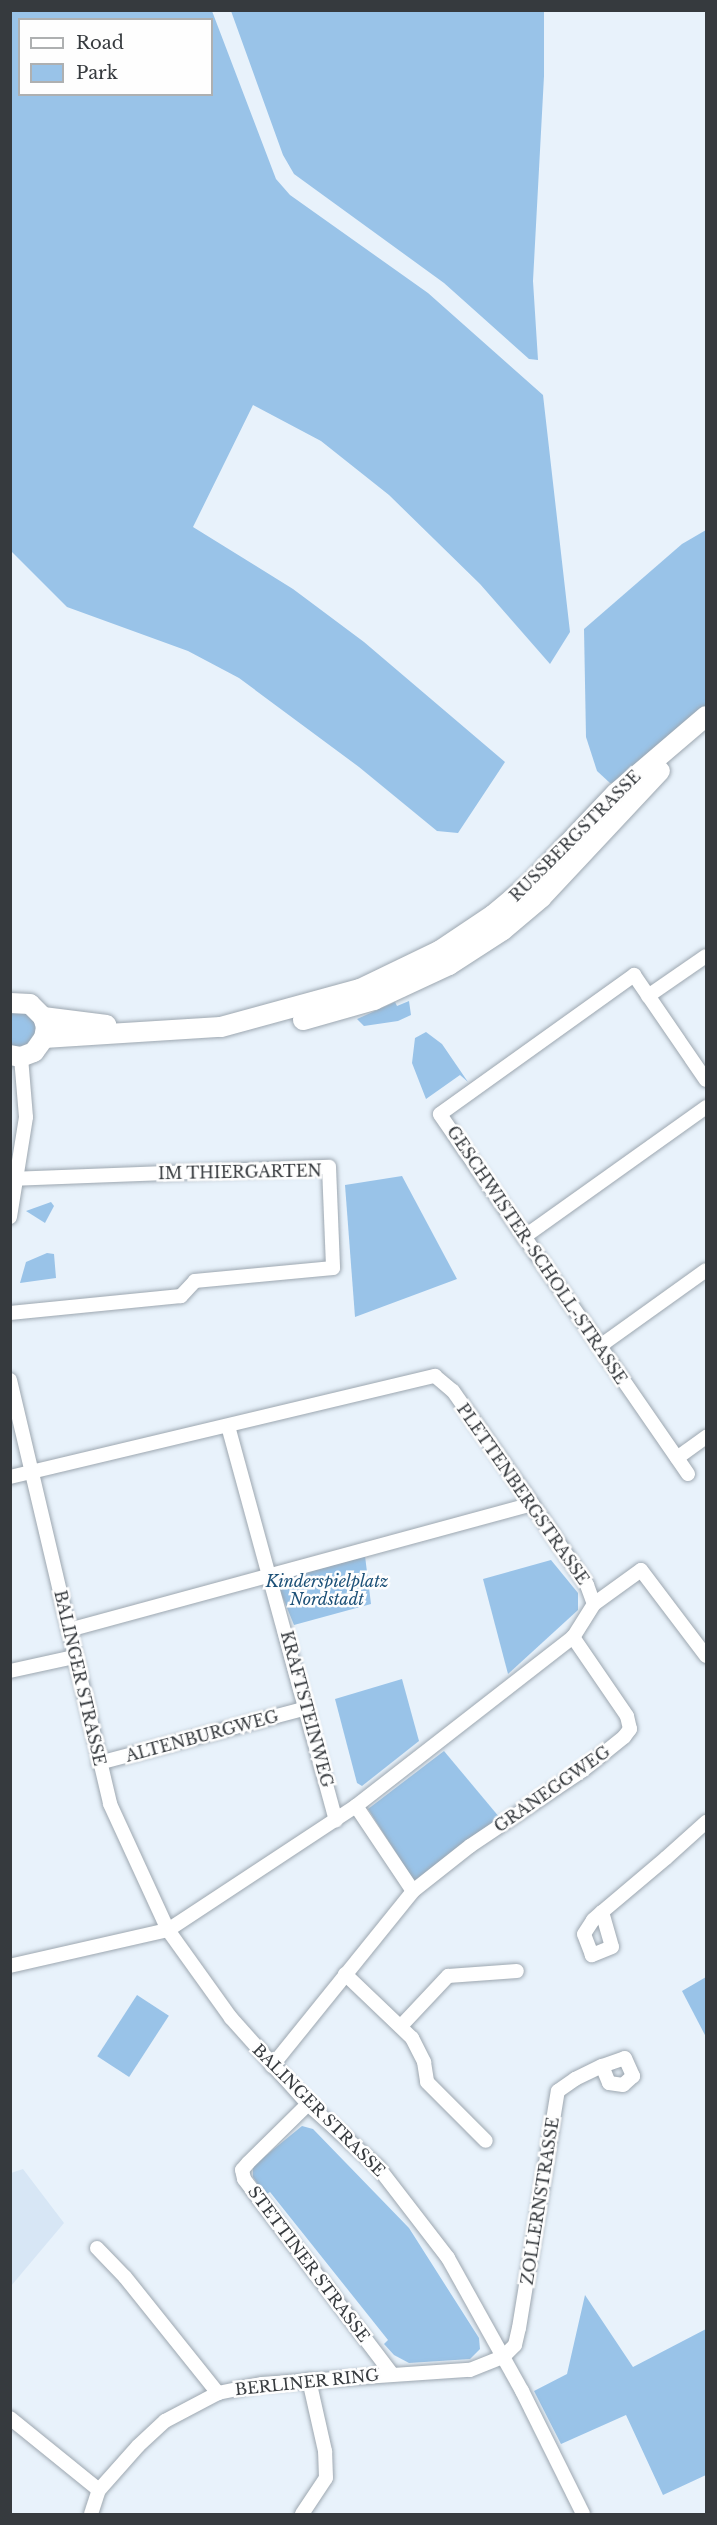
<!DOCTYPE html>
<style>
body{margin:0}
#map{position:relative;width:717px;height:2525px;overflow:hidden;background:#e8f2fb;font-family:"Libre Baskerville",serif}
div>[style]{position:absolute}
.built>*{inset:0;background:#d7e6f5}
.green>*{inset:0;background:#99c3e8;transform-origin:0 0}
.roads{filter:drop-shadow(0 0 2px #9da7b0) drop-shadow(0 0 2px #9da7b0)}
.street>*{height:14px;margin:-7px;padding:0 7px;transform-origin:7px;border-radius:7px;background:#fff}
.secondary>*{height:20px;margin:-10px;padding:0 10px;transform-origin:10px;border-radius:10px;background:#fff}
span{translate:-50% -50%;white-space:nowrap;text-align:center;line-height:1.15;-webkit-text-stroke:5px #fefefe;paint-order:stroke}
.street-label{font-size:16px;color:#363a3e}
.park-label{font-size:16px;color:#1c5077;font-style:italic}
.frame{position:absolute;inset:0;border:12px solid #363a3e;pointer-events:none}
.legend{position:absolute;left:18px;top:18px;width:195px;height:78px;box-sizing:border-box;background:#fefefe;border:2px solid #aeb0b1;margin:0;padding:8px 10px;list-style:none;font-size:18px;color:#363a3e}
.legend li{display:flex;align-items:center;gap:12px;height:30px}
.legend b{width:30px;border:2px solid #aeb0b1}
</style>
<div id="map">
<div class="built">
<i style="clip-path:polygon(23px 2169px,64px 2223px,11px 2286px,11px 2173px)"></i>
</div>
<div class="green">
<i style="clip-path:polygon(evenodd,11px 10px,212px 11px,276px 179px,290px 195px,428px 293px,543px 395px,570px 632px,550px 664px,480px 584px,389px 495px,321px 441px,253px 405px,193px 527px,293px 589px,364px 642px,505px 762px,458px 833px,437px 831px,359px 767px,239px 678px,188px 651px,67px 607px,11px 551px,11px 10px,20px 20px,212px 20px,212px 94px,20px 94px,20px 20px)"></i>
<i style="clip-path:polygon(231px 11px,544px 11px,544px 76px,533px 281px,538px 360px,529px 359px,444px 283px,294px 174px,283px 155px)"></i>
<i style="clip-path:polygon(706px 530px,706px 710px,621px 782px,610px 783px,597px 771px,586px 737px,584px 629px,682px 544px)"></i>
<i style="clip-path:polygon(409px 1001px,411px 1015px,398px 1021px,364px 1026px,357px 1019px,395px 1002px,397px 1006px)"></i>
<i style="clip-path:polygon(10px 1009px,25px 1009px,39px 1028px,30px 1046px,11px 1048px)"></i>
<i style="clip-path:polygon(426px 1032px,442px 1044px,468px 1082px,460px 1075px,426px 1099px,412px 1063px,415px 1038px)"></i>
<i style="clip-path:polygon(402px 1176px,457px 1279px,355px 1317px,345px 1185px)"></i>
<i style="clip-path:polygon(51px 1202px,54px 1206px,45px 1223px,26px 1211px)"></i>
<i style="clip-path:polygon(47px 1253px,54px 1254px,56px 1278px,20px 1283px,26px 1262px)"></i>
<i style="clip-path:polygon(365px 1556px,371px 1604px,294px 1625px,276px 1581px)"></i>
<i style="clip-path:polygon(551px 1560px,578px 1593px,578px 1610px,508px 1674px,483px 1579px)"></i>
<i style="clip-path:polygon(402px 1679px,419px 1741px,362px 1786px,357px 1783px,335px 1699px)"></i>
<i style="clip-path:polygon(444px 1751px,500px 1818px,418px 1887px,368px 1809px)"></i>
<i style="clip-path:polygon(706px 1977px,706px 2037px,682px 1991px)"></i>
<i style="left:137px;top:1995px;width:38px;height:73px;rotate:33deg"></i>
<i style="clip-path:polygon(302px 2126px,313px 2129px,409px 2228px,479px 2338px,480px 2349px,470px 2359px,409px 2363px,394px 2355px,384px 2344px,388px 2340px,270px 2192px,265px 2195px,253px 2177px,253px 2166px)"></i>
<i style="clip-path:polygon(585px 2295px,633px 2367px,706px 2329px,706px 2475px,663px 2495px,626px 2415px,561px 2444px,534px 2391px,567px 2374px)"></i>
</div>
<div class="roads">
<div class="street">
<i style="left:648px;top:996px;width:70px;rotate:-34.6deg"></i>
<i style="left:10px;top:1179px;width:319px;rotate:-2.2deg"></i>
<i style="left:329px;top:1167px;width:101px;rotate:87.7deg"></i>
<i style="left:333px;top:1268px;width:139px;rotate:174.6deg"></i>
<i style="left:195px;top:1281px;width:21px;rotate:133deg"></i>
<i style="left:181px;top:1296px;width:172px;rotate:174.3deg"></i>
<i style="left:10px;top:1217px;width:101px;rotate:-80.9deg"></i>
<i style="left:26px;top:1117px;width:60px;rotate:-94.8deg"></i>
<i style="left:524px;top:1237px;width:224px;rotate:-35.5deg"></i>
<i style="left:600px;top:1346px;width:130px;rotate:-35.6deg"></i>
<i style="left:10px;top:1380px;width:436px;rotate:76.7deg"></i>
<i style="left:110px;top:1804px;width:139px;rotate:65.3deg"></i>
<i style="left:168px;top:1930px;width:108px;rotate:54.4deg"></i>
<i style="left:231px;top:2018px;width:115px;rotate:48.2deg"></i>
<i style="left:308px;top:2104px;width:94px;rotate:42deg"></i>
<i style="left:378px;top:2167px;width:115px;rotate:52.4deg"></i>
<i style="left:448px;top:2258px;width:152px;rotate:60.9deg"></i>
<i style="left:522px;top:2391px;width:137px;rotate:63.6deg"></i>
<i style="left:228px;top:1426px;width:409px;rotate:74.7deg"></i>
<i style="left:677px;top:1458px;width:36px;rotate:-36deg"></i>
<i style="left:688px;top:1474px;width:437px;rotate:-124.6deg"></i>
<i style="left:440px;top:1114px;width:239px;rotate:-35.6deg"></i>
<i style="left:634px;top:975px;width:127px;rotate:55.6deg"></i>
<i style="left:10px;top:1477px;width:437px;rotate:-13.4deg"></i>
<i style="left:435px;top:1376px;width:23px;rotate:40deg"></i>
<i style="left:453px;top:1391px;width:138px;rotate:55deg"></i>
<i style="left:532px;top:1504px;width:98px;rotate:55.8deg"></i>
<i style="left:587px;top:1585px;width:20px;rotate:70deg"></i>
<i style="left:594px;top:1604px;width:39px;rotate:122deg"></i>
<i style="left:573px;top:1637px;width:275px;rotate:142.1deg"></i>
<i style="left:356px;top:1806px;width:225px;rotate:146.6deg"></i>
<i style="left:168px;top:1930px;width:162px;rotate:167.2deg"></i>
<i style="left:594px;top:1604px;width:58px;rotate:-35.9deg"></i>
<i style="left:641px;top:1570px;width:108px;rotate:52.9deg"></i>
<i style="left:69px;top:1630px;width:480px;rotate:-15.2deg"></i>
<i style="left:10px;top:1671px;width:66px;rotate:-12.3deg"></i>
<i style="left:99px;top:1763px;width:212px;rotate:-14.8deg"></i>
<i style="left:356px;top:1806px;width:102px;rotate:56.2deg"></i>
<i style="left:602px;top:1912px;width:36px;rotate:74deg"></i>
<i style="left:612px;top:1947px;width:22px;rotate:158deg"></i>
<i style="left:592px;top:1955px;width:22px;rotate:-111deg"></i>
<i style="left:584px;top:1934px;width:17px;rotate:-57deg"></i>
<i style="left:593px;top:1920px;width:12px;rotate:-42deg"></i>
<i style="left:602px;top:1912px;width:84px;rotate:-40.2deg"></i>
<i style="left:666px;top:1858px;width:54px;rotate:-42deg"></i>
<i style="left:345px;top:1974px;width:93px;rotate:43.7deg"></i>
<i style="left:412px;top:2038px;width:27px;rotate:63deg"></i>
<i style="left:424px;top:2062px;width:20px;rotate:81deg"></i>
<i style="left:427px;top:2082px;width:83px;rotate:45deg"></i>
<i style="left:401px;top:2026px;width:69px;rotate:-46.8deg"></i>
<i style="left:448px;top:1976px;width:69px;rotate:-4.1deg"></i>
<i style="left:272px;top:2066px;width:225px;rotate:-51.1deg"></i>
<i style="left:413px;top:1891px;width:73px;rotate:-38.3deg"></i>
<i style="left:470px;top:1846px;width:136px;rotate:-33.9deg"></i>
<i style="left:583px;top:1770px;width:53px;rotate:-38.8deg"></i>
<i style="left:624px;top:1737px;width:10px;rotate:-53deg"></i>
<i style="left:630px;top:1729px;width:13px;rotate:-103deg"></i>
<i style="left:627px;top:1716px;width:96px;rotate:-124.4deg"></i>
<i style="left:308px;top:2104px;width:84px;rotate:135.5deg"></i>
<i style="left:248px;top:2163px;width:9px;rotate:131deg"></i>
<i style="left:242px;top:2170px;width:9px;rotate:77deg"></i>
<i style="left:244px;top:2179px;width:245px;rotate:52.8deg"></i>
<i style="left:97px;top:2248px;width:40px;rotate:46deg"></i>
<i style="left:125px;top:2277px;width:149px;rotate:51.3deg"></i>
<i style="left:10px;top:2418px;width:114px;rotate:39deg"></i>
<i style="left:91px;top:2514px;width:25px;rotate:-72deg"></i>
<i style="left:99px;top:2490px;width:59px;rotate:-48.4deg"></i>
<i style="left:138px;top:2446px;width:37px;rotate:-43deg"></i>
<i style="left:165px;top:2421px;width:60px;rotate:-27.8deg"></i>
<i style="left:218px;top:2393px;width:45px;rotate:-11.6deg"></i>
<i style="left:262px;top:2384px;width:208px;rotate:-3.9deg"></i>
<i style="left:470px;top:2370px;width:35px;rotate:-22deg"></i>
<i style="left:503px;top:2357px;width:17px;rotate:-45deg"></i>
<i style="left:515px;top:2345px;width:17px;rotate:-77deg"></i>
<i style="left:519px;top:2328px;width:240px;rotate:-80.7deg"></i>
<i style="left:558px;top:2091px;width:21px;rotate:-35deg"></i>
<i style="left:575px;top:2079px;width:30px;rotate:-26deg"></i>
<i style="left:602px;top:2066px;width:24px;rotate:-19deg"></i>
<i style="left:625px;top:2058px;width:20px;rotate:66deg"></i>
<i style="left:633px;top:2076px;width:13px;rotate:138deg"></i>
<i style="left:623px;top:2085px;width:14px;rotate:-172deg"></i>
<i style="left:609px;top:2083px;width:18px;rotate:-112deg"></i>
<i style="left:302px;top:2514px;width:43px;rotate:-56.3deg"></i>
<i style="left:326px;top:2478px;width:27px;rotate:-92deg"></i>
<i style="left:325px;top:2451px;width:73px;rotate:-102.7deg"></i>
</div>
<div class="secondary">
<i style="left:10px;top:1003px;width:20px;rotate:3deg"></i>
<i style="left:30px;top:1004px;width:18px;rotate:45deg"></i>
<i style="left:43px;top:1017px;width:10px;rotate:73deg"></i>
<i style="left:46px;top:1027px;width:11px;rotate:100deg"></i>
<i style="left:44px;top:1038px;width:17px;rotate:126deg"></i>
<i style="left:34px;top:1052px;width:14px;rotate:159deg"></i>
<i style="left:21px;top:1057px;width:11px;rotate:-170deg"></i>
<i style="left:43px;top:1017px;width:64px;rotate:7.2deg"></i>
<i style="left:303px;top:1020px;width:74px;rotate:-15.7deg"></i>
<i style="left:374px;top:1000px;width:83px;rotate:-25deg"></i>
<i style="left:449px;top:965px;width:64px;rotate:-32.9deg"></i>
<i style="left:503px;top:930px;width:50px;rotate:-40.1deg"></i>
<i style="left:541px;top:898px;width:174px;rotate:-46.9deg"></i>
<i style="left:44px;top:1038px;width:177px;rotate:-3.6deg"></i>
<i style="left:221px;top:1027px;width:144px;rotate:-15.3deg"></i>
<i style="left:360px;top:989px;width:88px;rotate:-25.7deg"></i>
<i style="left:439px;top:951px;width:65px;rotate:-33.7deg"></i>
<i style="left:493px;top:915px;width:48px;rotate:-40deg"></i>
<i style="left:530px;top:884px;width:125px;rotate:-46.6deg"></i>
<i style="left:616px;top:793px;width:118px;rotate:-40.5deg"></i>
</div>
</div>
<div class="street-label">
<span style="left:575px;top:836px;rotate:-45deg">RUSSBERGSTRASSE</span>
<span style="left:240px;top:1172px;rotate:-1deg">IM THIERGARTEN</span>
<span style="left:537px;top:1255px;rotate:56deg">GESCHWISTER-SCHOLL-STRASSE</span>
<span style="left:523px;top:1494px;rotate:55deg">PLETTENBERGSTRASSE</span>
<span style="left:80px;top:1678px;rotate:77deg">BALINGER STRASSE</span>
<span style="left:307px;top:1709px;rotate:75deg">KRAFTSTEINWEG</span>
<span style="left:202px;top:1736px;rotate:-15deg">ALTENBURGWEG</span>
<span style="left:552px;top:1789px;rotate:-35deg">GRANEGGWEG</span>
<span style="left:319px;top:2110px;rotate:45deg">BALINGER STRASSE</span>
<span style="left:540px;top:2201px;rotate:-81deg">ZOLLERNSTRASSE</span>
<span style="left:309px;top:2264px;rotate:53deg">STETTINER STRASSE</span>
<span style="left:307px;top:2382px;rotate:-6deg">BERLINER RING</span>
</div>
<div class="park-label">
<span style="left:327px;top:1590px">Kinderspielplatz<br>Nordstadt</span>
</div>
<div class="frame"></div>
<ul class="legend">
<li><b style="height:8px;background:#fff"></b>Road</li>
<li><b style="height:16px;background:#99c3e8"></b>Park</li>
</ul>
</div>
